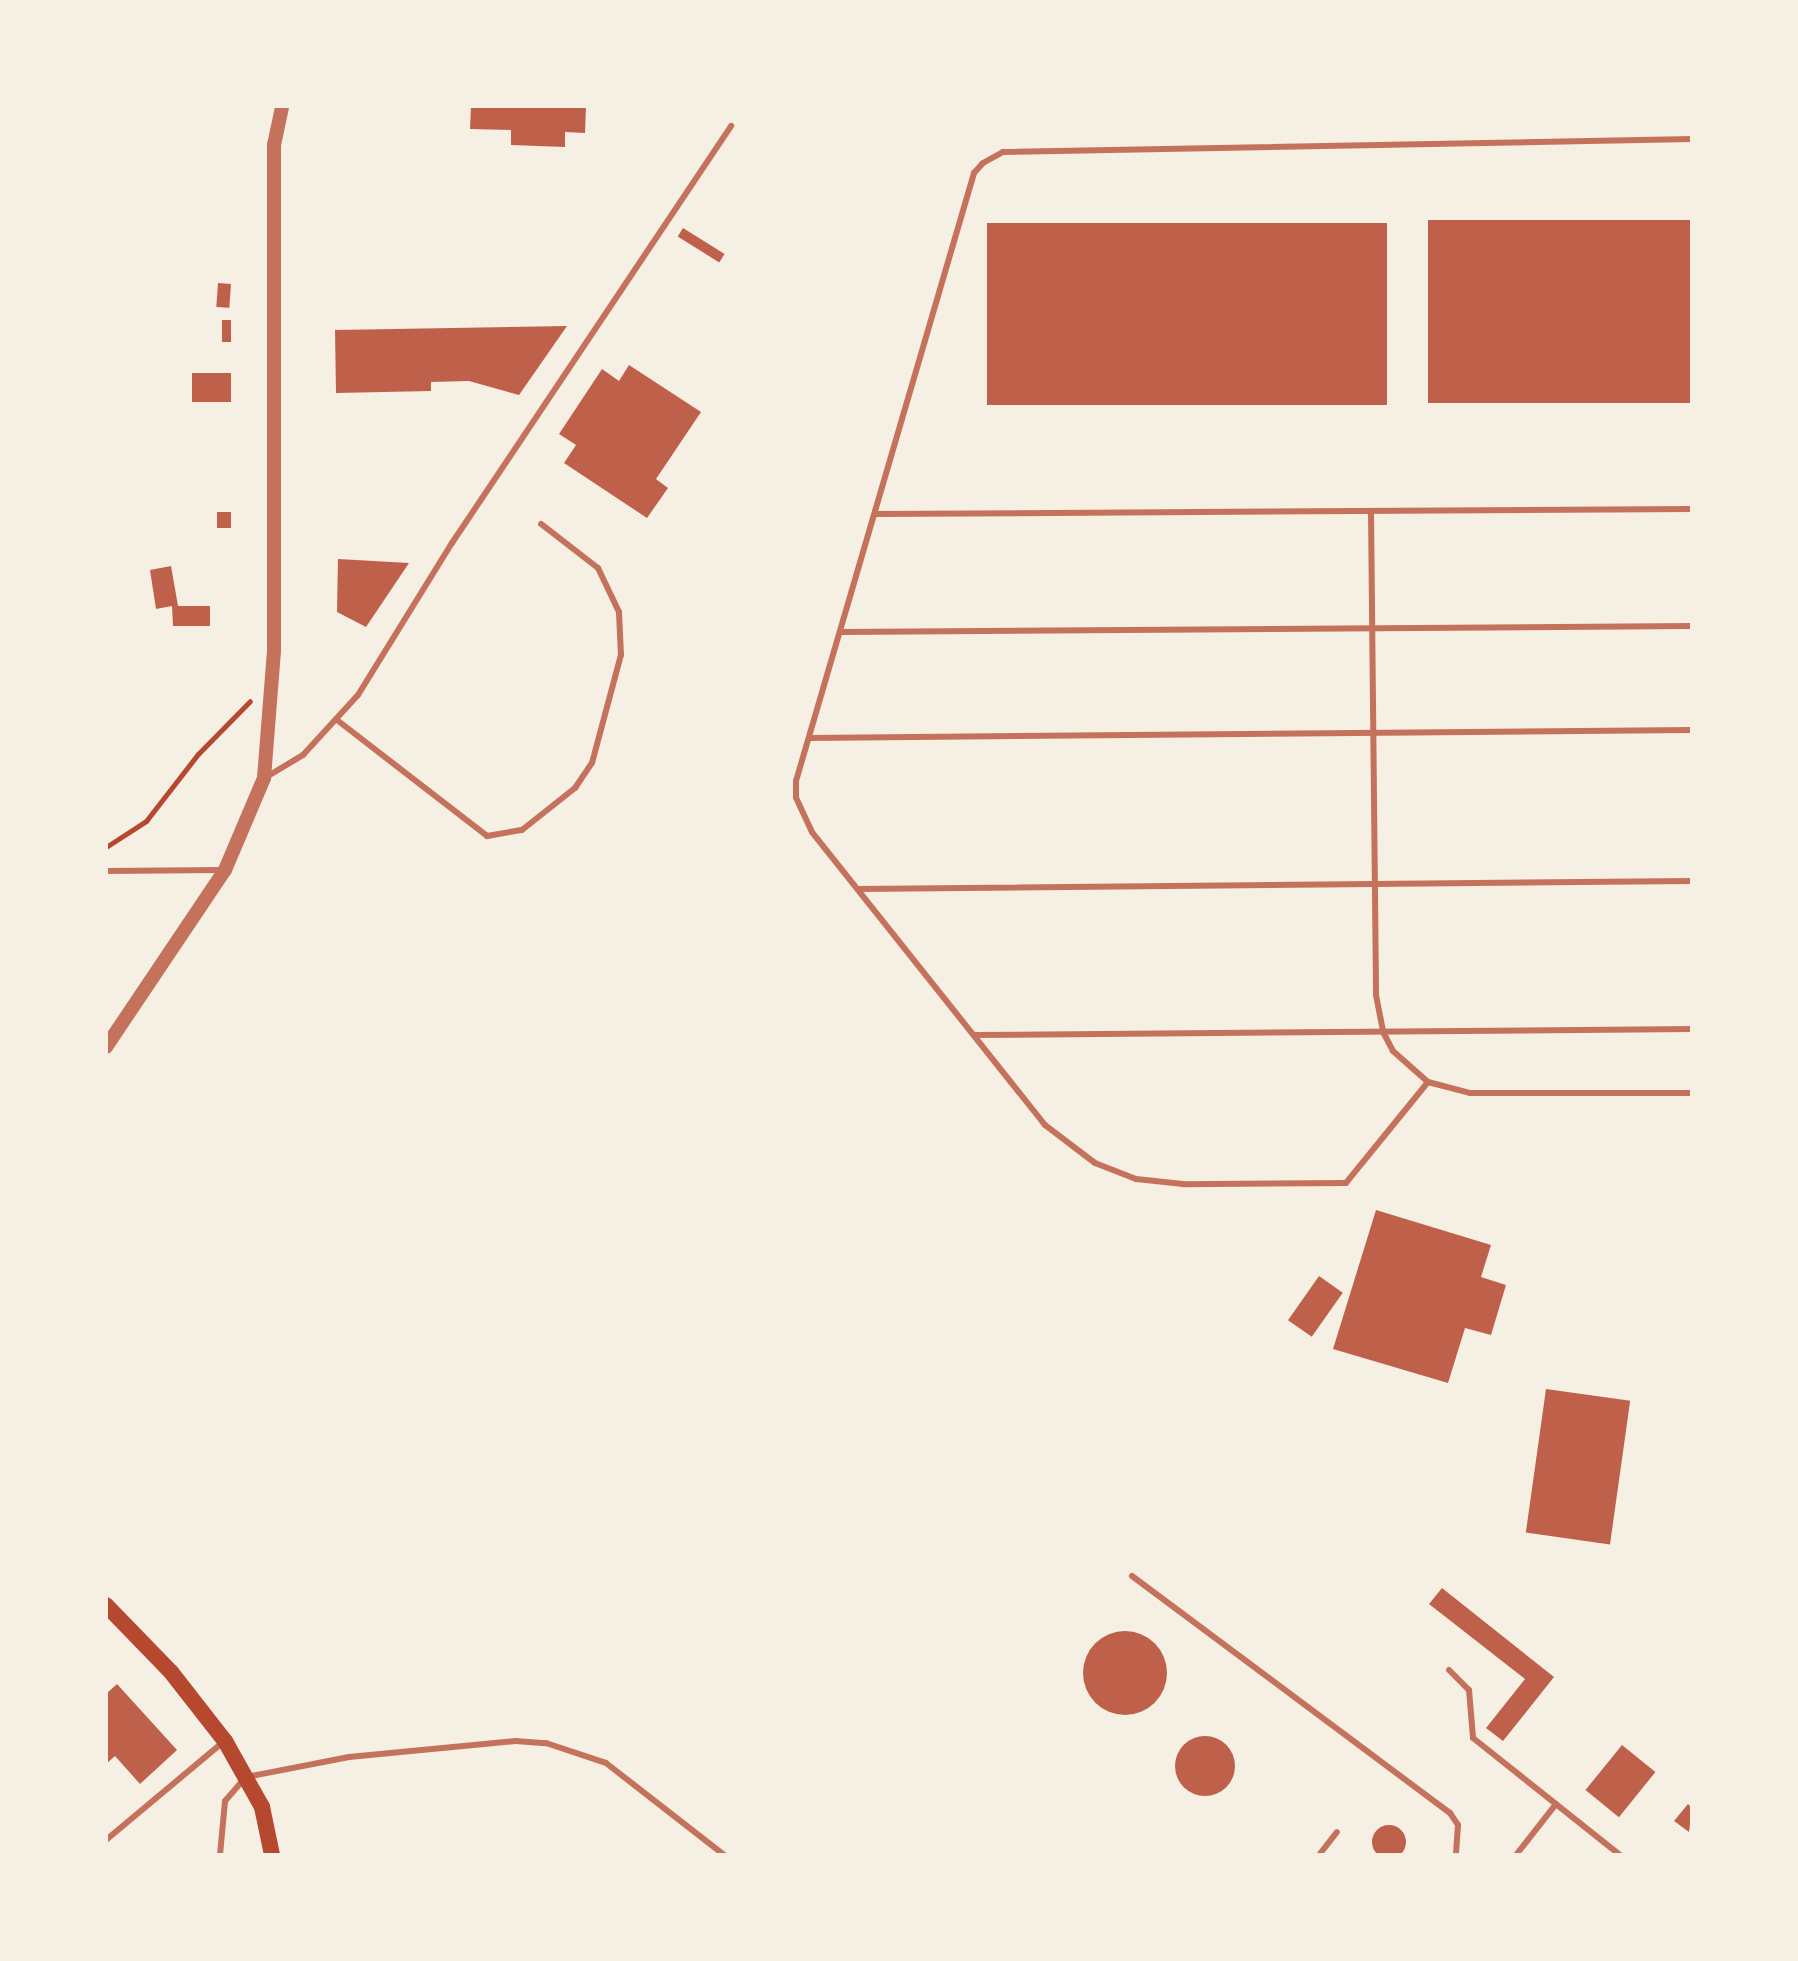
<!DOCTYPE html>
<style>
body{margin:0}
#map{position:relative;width:1798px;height:1961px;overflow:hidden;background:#f6efe4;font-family:"PT Sans Narrow",sans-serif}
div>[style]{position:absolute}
.building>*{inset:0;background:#bf614a;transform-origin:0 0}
.round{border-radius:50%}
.path>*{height:5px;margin:-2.5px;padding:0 2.5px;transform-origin:2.5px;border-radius:2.5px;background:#b5482f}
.service>*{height:6px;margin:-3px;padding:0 3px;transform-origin:3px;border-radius:3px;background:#c5725c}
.tertiary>*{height:14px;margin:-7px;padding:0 7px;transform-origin:7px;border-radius:7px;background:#c5725c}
.secondary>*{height:16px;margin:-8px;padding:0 8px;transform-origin:8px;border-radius:8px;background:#b5482f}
span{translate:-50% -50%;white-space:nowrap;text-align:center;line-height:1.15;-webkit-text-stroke:6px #f6efe4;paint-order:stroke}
.frame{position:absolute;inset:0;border:108px solid #f6efe4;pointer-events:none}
</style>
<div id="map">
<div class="building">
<i style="clip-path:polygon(471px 106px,586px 106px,585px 133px,565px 132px,565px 147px,511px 145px,511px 130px,470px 129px)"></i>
<i style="left:1692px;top:220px;width:183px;height:264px;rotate:90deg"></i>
<i style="left:1387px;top:223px;width:182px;height:400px;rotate:90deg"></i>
<i style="left:683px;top:228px;width:49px;height:10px;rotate:32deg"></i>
<i style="left:218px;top:283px;width:13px;height:24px;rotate:4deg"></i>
<i style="left:222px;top:320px;width:9px;height:22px"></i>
<i style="clip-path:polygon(567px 326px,519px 395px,469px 381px,431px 382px,431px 391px,336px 393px,335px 330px)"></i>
<i style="clip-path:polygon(629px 365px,701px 412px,656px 479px,668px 488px,647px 518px,564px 463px,576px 445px,559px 434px,602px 369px,619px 381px)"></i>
<i style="left:192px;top:373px;width:39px;height:29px"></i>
<i style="left:217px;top:512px;width:14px;height:16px"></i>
<i style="clip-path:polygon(338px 559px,409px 563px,366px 627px,337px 612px)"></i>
<i style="clip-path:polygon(171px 566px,178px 606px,210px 606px,210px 626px,173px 626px,172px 606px,156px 609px,150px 570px)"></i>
<i style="clip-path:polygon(1376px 1210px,1491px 1245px,1481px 1277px,1506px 1285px,1491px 1335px,1465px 1328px,1448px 1383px,1333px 1349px)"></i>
<i style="left:1319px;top:1276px;width:29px;height:54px;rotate:35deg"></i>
<i style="left:1546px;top:1389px;width:85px;height:145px;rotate:8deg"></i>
<i style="clip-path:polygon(1442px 1588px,1554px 1677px,1503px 1741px,1486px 1728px,1525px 1679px,1429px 1604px)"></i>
<i class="round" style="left:1083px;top:1631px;width:84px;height:84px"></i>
<i style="clip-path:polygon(117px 1684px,177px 1750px,140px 1784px,115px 1756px,106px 1764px,106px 1694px)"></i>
<i class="round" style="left:1175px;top:1736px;width:60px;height:60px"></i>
<i style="left:1622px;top:1745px;width:43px;height:58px;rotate:39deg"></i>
<i style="clip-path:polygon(1688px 1804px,1692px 1808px,1689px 1832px,1674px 1821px)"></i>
<i class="round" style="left:1372px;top:1825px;width:34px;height:34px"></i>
</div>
<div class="path">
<i style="left:106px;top:847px;width:48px;rotate:-33deg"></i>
<i style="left:146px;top:821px;width:85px;rotate:-52.2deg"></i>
<i style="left:198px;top:754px;width:74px;rotate:-45.5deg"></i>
</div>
<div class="service">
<i style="left:1371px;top:512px;width:483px;rotate:89.4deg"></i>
<i style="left:1376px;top:995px;width:38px;rotate:79deg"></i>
<i style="left:1383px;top:1032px;width:21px;rotate:62deg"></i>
<i style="left:1393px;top:1051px;width:47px;rotate:41.5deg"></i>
<i style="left:1428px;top:1082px;width:43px;rotate:14.7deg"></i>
<i style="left:1470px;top:1093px;width:222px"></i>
<i style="left:875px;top:514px;width:817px;rotate:-0.35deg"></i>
<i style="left:840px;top:632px;width:852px;rotate:-0.4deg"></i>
<i style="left:337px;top:720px;width:190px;rotate:37.7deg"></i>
<i style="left:487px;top:836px;width:36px;rotate:-10deg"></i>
<i style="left:522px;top:830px;width:68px;rotate:-38.4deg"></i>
<i style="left:575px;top:788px;width:30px;rotate:-56deg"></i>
<i style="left:592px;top:763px;width:112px;rotate:-75deg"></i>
<i style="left:621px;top:655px;width:43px;rotate:-92.7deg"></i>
<i style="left:619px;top:612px;width:49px;rotate:-115.5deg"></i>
<i style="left:598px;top:568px;width:72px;rotate:-142.3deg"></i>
<i style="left:809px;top:738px;width:883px;rotate:-0.52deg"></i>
<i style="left:268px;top:776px;width:41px;rotate:-31deg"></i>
<i style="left:303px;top:755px;width:81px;rotate:-47.5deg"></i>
<i style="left:358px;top:695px;width:179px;rotate:-58.3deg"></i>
<i style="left:452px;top:543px;width:502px;rotate:-56.21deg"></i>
<i style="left:106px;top:871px;width:116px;rotate:-0.5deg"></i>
<i style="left:858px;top:889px;width:834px;rotate:-0.55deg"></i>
<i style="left:974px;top:1035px;width:718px;rotate:-0.48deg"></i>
<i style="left:1428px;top:1082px;width:130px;rotate:129.1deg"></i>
<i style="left:1346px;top:1183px;width:163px;rotate:179.6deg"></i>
<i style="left:1183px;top:1184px;width:47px;rotate:-173.9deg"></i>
<i style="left:1136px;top:1179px;width:44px;rotate:-158.7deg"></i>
<i style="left:1095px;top:1163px;width:63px;rotate:-142.8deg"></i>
<i style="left:1045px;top:1125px;width:374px;rotate:-128.5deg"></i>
<i style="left:812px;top:832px;width:38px;rotate:-115deg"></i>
<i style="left:796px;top:797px;width:16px;rotate:-90deg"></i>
<i style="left:796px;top:781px;width:634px;rotate:-73.68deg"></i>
<i style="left:974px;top:173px;width:13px;rotate:-48deg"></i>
<i style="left:983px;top:163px;width:23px;rotate:-29deg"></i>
<i style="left:1003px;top:152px;width:689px;rotate:-1.08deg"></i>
<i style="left:1132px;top:1576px;width:397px;rotate:36.7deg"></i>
<i style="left:1450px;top:1813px;width:14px;rotate:56deg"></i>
<i style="left:1458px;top:1825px;width:30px;rotate:94deg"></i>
<i style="left:1449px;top:1670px;width:28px;rotate:45deg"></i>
<i style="left:1469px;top:1690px;width:48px;rotate:85.2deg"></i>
<i style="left:1473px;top:1738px;width:188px;rotate:38.5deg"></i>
<i style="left:106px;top:1840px;width:151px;rotate:-39.9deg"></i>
<i style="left:220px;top:1855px;width:54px;rotate:-84.7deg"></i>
<i style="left:225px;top:1801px;width:32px;rotate:-49deg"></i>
<i style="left:246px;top:1777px;width:105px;rotate:-11deg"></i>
<i style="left:349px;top:1757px;width:167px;rotate:-5.5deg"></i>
<i style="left:515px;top:1741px;width:31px;rotate:4deg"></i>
<i style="left:546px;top:1743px;width:63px;rotate:18.4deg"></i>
<i style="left:606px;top:1763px;width:150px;rotate:37.9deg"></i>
<i style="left:1319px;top:1855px;width:29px;rotate:-52deg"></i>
<i style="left:1516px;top:1855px;width:65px;rotate:-51.9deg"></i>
</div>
<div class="tertiary">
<i style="left:106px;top:1047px;width:213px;rotate:-56.1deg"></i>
<i style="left:225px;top:870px;width:100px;rotate:-67deg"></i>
<i style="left:264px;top:778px;width:128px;rotate:-85.5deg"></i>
<i style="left:274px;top:650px;width:505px;rotate:-90deg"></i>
<i style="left:274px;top:145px;width:40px;rotate:-78deg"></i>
</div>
<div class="secondary">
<i style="left:106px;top:1605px;width:93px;rotate:45.9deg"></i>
<i style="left:171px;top:1672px;width:88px;rotate:52deg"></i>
<i style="left:225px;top:1741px;width:76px;rotate:60.7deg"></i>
<i style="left:262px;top:1807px;width:49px;rotate:78.2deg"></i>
</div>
<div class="frame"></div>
</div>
